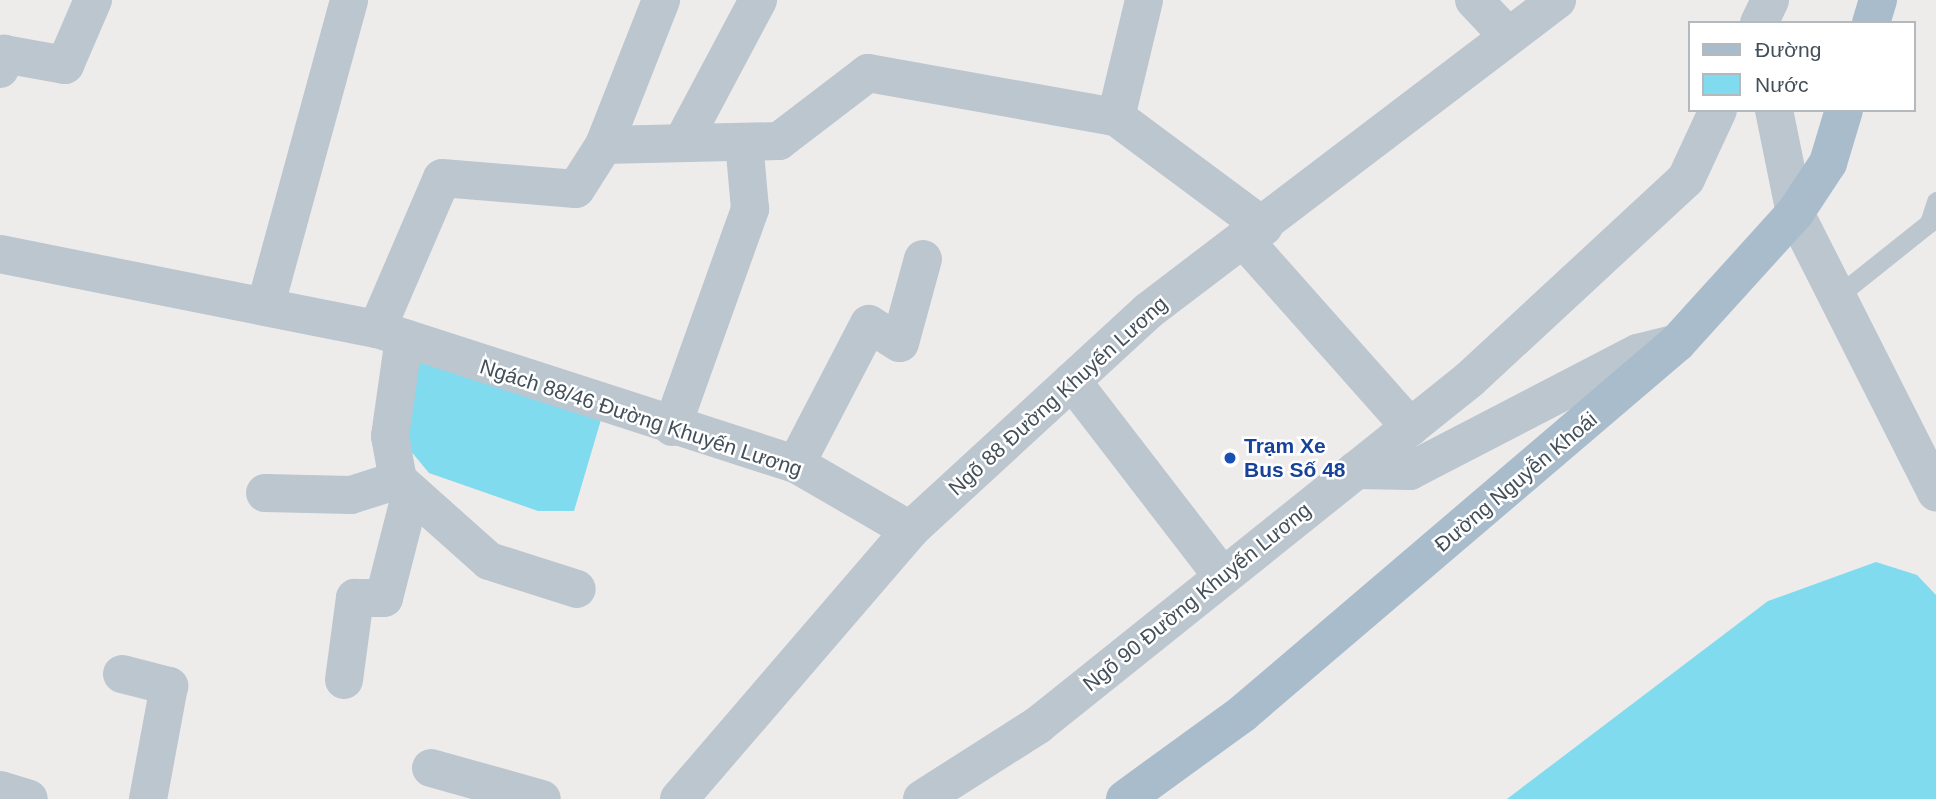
<!DOCTYPE html>
<meta charset="utf-8">
<style>
body{margin:0}
#map{position:relative;width:1936px;height:799px;overflow:hidden;background:#eeebeb;font-family:Helvetica,sans-serif}
div>[style]{position:absolute}
.water>*{inset:0;background:#81dbee}
.service>*{height:19px;margin:-9.5px;padding:0 9.5px;transform-origin:9.5px;border-radius:9.5px;background:#bbc6cf}
.minor>*{height:38px;margin:-19px;padding:0 19px;transform-origin:19px;border-radius:19px;background:#bbc6cf}
.tertiary>*{height:38px;margin:-19px;padding:0 19px;transform-origin:19px;border-radius:19px;background:#bbc6cf}
.primary>*{height:38px;margin:-19px;padding:0 19px;transform-origin:19px;border-radius:19px;background:#a9bccc}
.dots>*{width:19px;height:19px;translate:-50% -50%;box-sizing:border-box;border:4px solid #fff;border-radius:50%}
span{translate:-50% -50%;white-space:nowrap;text-align:center;line-height:1.15;-webkit-text-stroke:5px #fff;paint-order:stroke}
.street-label{font-size:21px;color:#434f59}
.transit-label{font-size:21px;color:#164399;font-weight:700}
.left{translate:0 -50%;text-align:left}
.legend{position:absolute;left:1688px;top:21px;width:228px;height:91px;box-sizing:border-box;background:#fff;border:2px solid #b4b9bd;margin:0;padding:9px 12px;list-style:none;font-size:21px;color:#434f59}
.legend li{display:flex;align-items:center;gap:14px;height:35px}
.legend b{width:35px;border:2px solid #b4b9bd}
</style>
<div id="map">
<div class="water">
<i style="clip-path:polygon(413px 359px,603px 413px,574px 511px,538px 511px,429px 473px,405px 444px)"></i>
<i style="clip-path:polygon(1876px 562px,1917px 575px,1936px 595px,1936px 799px,1507px 799px,1768px 601px)"></i>
</div>
<div class="service">
<i style="left:1840px;top:294px;width:114px;rotate:-38.6deg"></i>
<i style="left:1929px;top:223px;width:23px;rotate:-72deg"></i>
</div>
<div class="minor">
<i style="left:1474px;top:0;width:47px;rotate:46.7deg"></i>
<i style="left:1759px;top:23px;width:25px;rotate:-64deg"></i>
<i style="left:0;top:69px;width:16px;rotate:-75deg"></i>
<i style="left:4px;top:54px;width:62px;rotate:10.2deg"></i>
<i style="left:65px;top:65px;width:71px;rotate:-66.7deg"></i>
<i style="left:1774px;top:110px;width:105px;rotate:78.5deg"></i>
<i style="left:1795px;top:213px;width:313px;rotate:63.2deg"></i>
<i style="left:1116px;top:117px;width:120px;rotate:-76.5deg"></i>
<i style="left:682px;top:143px;width:162px;rotate:-62deg"></i>
<i style="left:604px;top:145px;width:175px;rotate:-1.3deg"></i>
<i style="left:779px;top:141px;width:112px;rotate:-37.4deg"></i>
<i style="left:868px;top:73px;width:252px;rotate:10.1deg"></i>
<i style="left:1116px;top:117px;width:184px;rotate:36.6deg"></i>
<i style="left:1245px;top:241px;width:249px;rotate:48.4deg"></i>
<i style="left:266px;top:304px;width:315px;rotate:-74.7deg"></i>
<i style="left:377px;top:329px;width:164px;rotate:-66.7deg"></i>
<i style="left:442px;top:178px;width:134px;rotate:4.7deg"></i>
<i style="left:576px;top:189px;width:52px;rotate:-57.5deg"></i>
<i style="left:604px;top:145px;width:156px;rotate:-68.5deg"></i>
<i style="left:404px;top:338px;width:99px;rotate:98.1deg"></i>
<i style="left:390px;top:436px;width:45px;rotate:79.7deg"></i>
<i style="left:398px;top:480px;width:122px;rotate:41.7deg"></i>
<i style="left:489px;top:561px;width:92px;rotate:17.7deg"></i>
<i style="left:1072px;top:381px;width:247px;rotate:52.4deg"></i>
<i style="left:672px;top:427px;width:232px;rotate:-70.3deg"></i>
<i style="left:750px;top:209px;width:67px;rotate:-95.1deg"></i>
<i style="left:796px;top:464px;width:158px;rotate:-62.5deg"></i>
<i style="left:869px;top:324px;width:36px;rotate:32deg"></i>
<i style="left:900px;top:343px;width:87px;rotate:-74.7deg"></i>
<i style="left:1356px;top:470px;width:54px;rotate:1.1deg"></i>
<i style="left:1410px;top:471px;width:257px;rotate:-27.4deg"></i>
<i style="left:1638px;top:353px;width:40px;rotate:-14.4deg"></i>
<i style="left:265px;top:493px;width:86px;rotate:1.3deg"></i>
<i style="left:351px;top:495px;width:49px;rotate:-17.7deg"></i>
<i style="left:122px;top:674px;width:49px;rotate:14.3deg"></i>
<i style="left:169px;top:686px;width:115px;rotate:100.5deg"></i>
<i style="left:344px;top:680px;width:83px;rotate:-82.4deg"></i>
<i style="left:355px;top:598px;width:29px"></i>
<i style="left:384px;top:598px;width:109px;rotate:-75.7deg"></i>
<i style="left:431px;top:768px;width:115px;rotate:15.6deg"></i>
<i style="left:0;top:790px;width:30px;rotate:17deg"></i>
<i style="left:679px;top:799px;width:355px;rotate:-49.3deg"></i>
<i style="left:910px;top:530px;width:323px;rotate:-42.6deg"></i>
<i style="left:1148px;top:311px;width:514px;rotate:-37.25deg"></i>
<i style="left:922px;top:799px;width:138px;rotate:-32.5deg"></i>
<i style="left:1038px;top:725px;width:553px;rotate:-38.69deg"></i>
<i style="left:1470px;top:379px;width:294px;rotate:-42.8deg"></i>
<i style="left:1686px;top:179px;width:76px;rotate:-65.1deg"></i>
</div>
<div class="tertiary">
<i style="left:0;top:254px;width:384px;rotate:11.3deg"></i>
<i style="left:377px;top:329px;width:440px;rotate:17.9deg"></i>
<i style="left:796px;top:464px;width:132px;rotate:30.1deg"></i>
</div>
<div class="primary">
<i style="left:1871px;top:23px;width:24px;rotate:-73deg"></i>
<i style="left:1125px;top:799px;width:145px;rotate:-36deg"></i>
<i style="left:1242px;top:714px;width:572px;rotate:-40.46deg"></i>
<i style="left:1677px;top:343px;width:176px;rotate:-47.8deg"></i>
<i style="left:1795px;top:213px;width:60px;rotate:-56.6deg"></i>
<i style="left:1828px;top:163px;width:55px;rotate:-73.2deg"></i>
</div>
<div class="dots">
<i style="left:1230px;top:458px;background:#1a4fb4"></i>
</div>
<div class="street-label">
<span style="left:1058px;top:396px;rotate:-42deg">Ngõ 88 Đường Khuyến Lương</span>
<span style="left:641px;top:418px;rotate:18deg">Ngách 88/46 Đường Khuyến Lương</span>
<span style="left:1516px;top:482px;rotate:-40deg">Đường Nguyễn Khoái</span>
<span style="left:1197px;top:597px;rotate:-39deg">Ngõ 90 Đường Khuyến Lương</span>
</div>
<div class="transit-label">
<span class="left" style="left:1244px;top:458px">Trạm Xe<br>Bus Số 48</span>
</div>
<ul class="legend">
<li><b style="height:9px;background:#a9bccc"></b>Đường</li>
<li><b style="height:19px;background:#81dbee"></b>Nước</li>
</ul>
</div>
